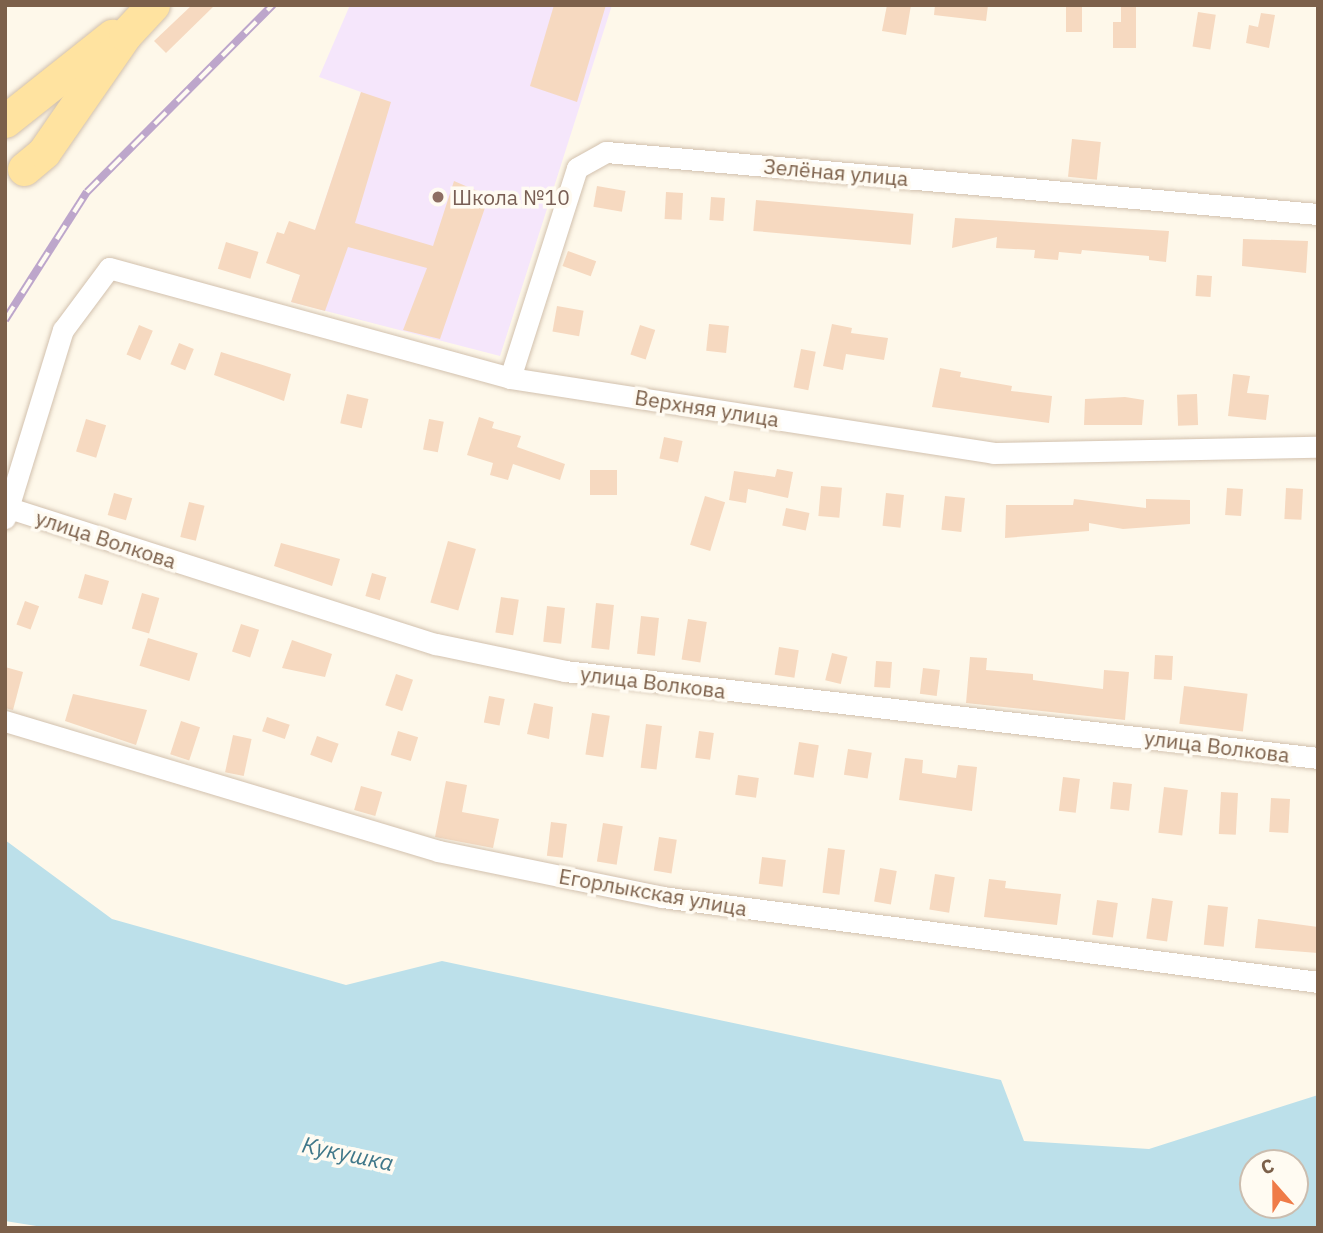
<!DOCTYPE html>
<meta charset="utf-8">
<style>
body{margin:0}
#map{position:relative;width:1323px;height:1233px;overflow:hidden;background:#fef8ea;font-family:"IBM Plex Sans",sans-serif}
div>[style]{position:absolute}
.education>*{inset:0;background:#f5e6fb}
.water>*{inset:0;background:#bce0ea}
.building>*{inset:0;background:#f6d9c0;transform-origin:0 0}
.roads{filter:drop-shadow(0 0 2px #d2c1ae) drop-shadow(0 0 2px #d2c1ae)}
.minor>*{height:21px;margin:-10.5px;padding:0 10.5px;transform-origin:10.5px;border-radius:10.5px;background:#fff}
.primary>*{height:33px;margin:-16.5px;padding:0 16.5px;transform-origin:16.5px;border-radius:16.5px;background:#ffe3a0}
.rail>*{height:8px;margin-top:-4px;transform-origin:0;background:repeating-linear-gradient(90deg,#fffbf2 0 16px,#bda6cb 0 32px);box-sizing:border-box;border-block:2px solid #bda6cb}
.dots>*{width:19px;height:19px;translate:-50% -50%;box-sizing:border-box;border:4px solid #fffbf2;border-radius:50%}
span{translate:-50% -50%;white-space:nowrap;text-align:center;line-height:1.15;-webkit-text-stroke:7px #fffbf2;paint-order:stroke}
.street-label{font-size:21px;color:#7c604a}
.education-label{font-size:21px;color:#785e54}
.left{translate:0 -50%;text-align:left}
.water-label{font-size:23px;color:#3f7789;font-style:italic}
.frame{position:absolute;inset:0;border:7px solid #7c604a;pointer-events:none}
.north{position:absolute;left:1239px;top:1149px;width:70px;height:70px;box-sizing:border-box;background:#fffbf2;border:2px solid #cbbdaf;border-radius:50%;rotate:339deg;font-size:19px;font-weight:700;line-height:28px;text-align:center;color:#7c604a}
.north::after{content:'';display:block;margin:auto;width:24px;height:32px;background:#ef7b48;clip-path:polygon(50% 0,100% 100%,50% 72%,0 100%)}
</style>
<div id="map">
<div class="education">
<i style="clip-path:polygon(350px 5px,612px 5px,500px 356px,291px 302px,361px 92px,319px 77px)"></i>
</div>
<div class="water">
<i style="clip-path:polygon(evenodd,5px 840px,112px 919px,346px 985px,442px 961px,1001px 1080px,1024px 1141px,1149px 1149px,1318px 1095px,1318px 1228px,49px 1228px,5px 1221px,5px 840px,1253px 1163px,1295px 1163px,1295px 1205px,1253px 1205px,1253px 1163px)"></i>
</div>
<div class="building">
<i style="clip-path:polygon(192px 5px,215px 5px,166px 53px,154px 41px)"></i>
<i style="clip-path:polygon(554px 5px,606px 5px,577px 102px,530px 86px)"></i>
<i style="clip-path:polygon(887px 5px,911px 5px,906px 35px,882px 31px)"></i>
<i style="clip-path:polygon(935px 5px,988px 5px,986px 21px,934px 15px)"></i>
<i style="left:1066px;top:5px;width:16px;height:27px"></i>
<i style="clip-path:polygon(1121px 5px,1136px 5px,1136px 48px,1113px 48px,1113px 22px,1121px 22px)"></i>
<i style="left:1198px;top:12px;width:18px;height:35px;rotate:9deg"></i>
<i style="clip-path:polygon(1261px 13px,1275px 15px,1269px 48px,1246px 43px,1249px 25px,1258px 27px)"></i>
<i style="clip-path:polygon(361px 92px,391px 102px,355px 223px,433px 246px,454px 181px,489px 196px,440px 339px,403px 330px,427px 268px,348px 247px,325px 311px,291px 302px,300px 275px,266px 263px,277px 232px,284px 234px,289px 221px,315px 230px)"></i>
<i style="left:1072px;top:139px;width:29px;height:38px;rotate:6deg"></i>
<i style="left:597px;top:186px;width:29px;height:21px;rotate:10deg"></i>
<i style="left:666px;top:192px;width:17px;height:27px;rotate:3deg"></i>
<i style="left:711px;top:197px;width:14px;height:23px;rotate:4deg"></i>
<i style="left:756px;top:200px;width:158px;height:31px;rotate:5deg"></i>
<i style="clip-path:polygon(955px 218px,1169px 231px,1166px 262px,1149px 260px,1149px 256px,1082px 250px,1081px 254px,1059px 252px,1058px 260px,1034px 258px,1035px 250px,996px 248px,997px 237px,952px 248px)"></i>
<i style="clip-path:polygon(1243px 239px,1308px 241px,1306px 273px,1242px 266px)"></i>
<i style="left:226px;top:242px;width:34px;height:28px;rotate:17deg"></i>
<i style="left:568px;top:251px;width:30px;height:16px;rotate:20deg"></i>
<i style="left:1197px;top:275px;width:15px;height:21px;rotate:4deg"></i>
<i style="left:557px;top:306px;width:27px;height:26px;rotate:10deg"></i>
<i style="left:709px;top:324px;width:20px;height:27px;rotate:6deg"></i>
<i style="clip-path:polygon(832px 324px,852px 328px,851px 333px,888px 338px,884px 360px,846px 354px,843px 370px,823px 366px)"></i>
<i style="left:139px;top:325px;width:15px;height:32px;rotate:23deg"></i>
<i style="left:640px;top:325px;width:16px;height:31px;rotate:18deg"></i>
<i style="left:179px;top:343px;width:16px;height:23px;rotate:22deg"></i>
<i style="left:801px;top:349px;width:15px;height:39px;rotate:11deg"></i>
<i style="clip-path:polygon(221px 352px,291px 374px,284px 401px,214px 375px)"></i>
<i style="clip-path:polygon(940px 368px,961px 372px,960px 377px,1012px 386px,1011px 391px,1052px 396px,1049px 423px,932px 407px)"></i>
<i style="clip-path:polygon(1233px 374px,1250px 376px,1247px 393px,1269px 395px,1266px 420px,1228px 416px)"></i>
<i style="left:347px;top:394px;width:22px;height:30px;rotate:13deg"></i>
<i style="left:1197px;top:394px;width:31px;height:20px;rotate:88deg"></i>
<i style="clip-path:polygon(1125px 397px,1144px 400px,1142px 425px,1084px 425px,1085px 399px)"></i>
<i style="clip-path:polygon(479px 417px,494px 422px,492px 428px,521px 436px,517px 447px,565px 464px,560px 480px,513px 464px,508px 480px,490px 475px,493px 463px,467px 455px)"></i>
<i style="left:86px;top:419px;width:21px;height:34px;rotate:17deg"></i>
<i style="left:429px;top:419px;width:15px;height:31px;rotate:11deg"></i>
<i style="left:664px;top:437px;width:19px;height:22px;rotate:12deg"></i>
<i style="clip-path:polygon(777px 469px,793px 472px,788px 498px,748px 489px,746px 503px,729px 500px,734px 471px,775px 477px)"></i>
<i style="left:590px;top:470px;width:27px;height:25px"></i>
<i style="left:821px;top:486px;width:21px;height:30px;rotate:5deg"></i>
<i style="left:1227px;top:488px;width:16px;height:27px;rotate:4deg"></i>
<i style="left:1286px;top:488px;width:17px;height:31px;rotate:3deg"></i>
<i style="left:114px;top:493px;width:19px;height:23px;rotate:16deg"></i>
<i style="left:886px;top:493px;width:18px;height:33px;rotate:6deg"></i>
<i style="left:705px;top:496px;width:21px;height:51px;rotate:17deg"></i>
<i style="left:945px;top:496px;width:20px;height:34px;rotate:6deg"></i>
<i style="clip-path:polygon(1074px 499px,1146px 508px,1146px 499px,1190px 500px,1190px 524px,1123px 529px,1089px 523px,1089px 531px,1005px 538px,1006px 505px,1073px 505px)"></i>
<i style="left:189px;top:502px;width:16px;height:36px;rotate:14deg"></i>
<i style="left:786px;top:508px;width:24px;height:18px;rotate:12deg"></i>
<i style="left:448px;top:541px;width:29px;height:64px;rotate:16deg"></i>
<i style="clip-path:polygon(281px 543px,340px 559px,332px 586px,274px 566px)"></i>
<i style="left:372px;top:573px;width:15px;height:24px;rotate:16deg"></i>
<i style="left:85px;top:574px;width:25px;height:25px;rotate:16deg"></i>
<i style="left:142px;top:593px;width:18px;height:37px;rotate:16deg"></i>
<i style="left:501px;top:597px;width:18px;height:36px;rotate:9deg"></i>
<i style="left:25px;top:601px;width:15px;height:25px;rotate:20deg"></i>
<i style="left:596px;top:603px;width:18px;height:45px;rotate:6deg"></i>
<i style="left:547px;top:606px;width:18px;height:36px;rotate:6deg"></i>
<i style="left:641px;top:616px;width:18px;height:38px;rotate:6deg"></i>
<i style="left:688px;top:619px;width:19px;height:41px;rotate:9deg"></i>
<i style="left:241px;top:624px;width:19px;height:29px;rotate:18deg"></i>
<i style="left:148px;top:638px;width:52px;height:29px;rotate:17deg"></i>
<i style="clip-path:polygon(292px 640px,332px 654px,325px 677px,282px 668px)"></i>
<i style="left:779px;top:647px;width:20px;height:28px;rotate:9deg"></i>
<i style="left:832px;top:653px;width:16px;height:28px;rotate:14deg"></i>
<i style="left:1155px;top:655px;width:18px;height:24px;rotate:3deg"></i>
<i style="clip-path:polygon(970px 657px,987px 658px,986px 670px,1033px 674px,1033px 680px,1103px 689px,1104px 670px,1129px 672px,1125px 720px,966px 703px)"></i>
<i style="left:876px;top:661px;width:16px;height:26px;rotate:4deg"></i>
<i style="clip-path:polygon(5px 667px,23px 672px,13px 710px,5px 708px)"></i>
<i style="left:923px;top:668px;width:17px;height:26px;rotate:7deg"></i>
<i style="left:396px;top:674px;width:18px;height:33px;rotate:19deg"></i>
<i style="left:1184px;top:686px;width:64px;height:38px;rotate:7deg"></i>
<i style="clip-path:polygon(73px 694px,147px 710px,136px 745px,65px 721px)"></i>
<i style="left:489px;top:696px;width:16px;height:27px;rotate:11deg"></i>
<i style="clip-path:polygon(534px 703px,553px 707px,549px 739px,527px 734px)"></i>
<i style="left:592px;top:713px;width:18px;height:42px;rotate:9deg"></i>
<i style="left:267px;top:717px;width:24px;height:15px;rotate:19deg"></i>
<i style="left:181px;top:721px;width:20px;height:35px;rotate:18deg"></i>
<i style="left:646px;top:724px;width:16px;height:44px;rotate:7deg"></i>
<i style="left:398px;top:731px;width:21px;height:25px;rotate:17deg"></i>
<i style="left:699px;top:731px;width:15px;height:27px;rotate:8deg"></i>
<i style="left:233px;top:735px;width:19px;height:38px;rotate:12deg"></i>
<i style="left:317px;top:736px;width:23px;height:20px;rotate:20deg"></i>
<i style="left:799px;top:742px;width:20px;height:33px;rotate:9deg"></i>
<i style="left:848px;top:749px;width:24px;height:26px;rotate:9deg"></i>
<i style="clip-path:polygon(905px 758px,923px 760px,922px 773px,956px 778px,958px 765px,977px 767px,972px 811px,899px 800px)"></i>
<i style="left:738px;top:775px;width:21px;height:20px;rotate:8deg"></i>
<i style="left:1063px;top:777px;width:17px;height:34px;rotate:7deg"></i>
<i style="clip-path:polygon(446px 781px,467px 785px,462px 812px,499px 819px,493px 848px,435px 837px)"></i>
<i style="left:1113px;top:782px;width:19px;height:27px;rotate:6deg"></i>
<i style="left:361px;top:786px;width:22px;height:25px;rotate:16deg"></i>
<i style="left:1164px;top:787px;width:24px;height:46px;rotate:7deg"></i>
<i style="left:1221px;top:792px;width:17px;height:42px;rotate:3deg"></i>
<i style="left:1271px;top:798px;width:19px;height:34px;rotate:3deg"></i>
<i style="left:551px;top:822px;width:16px;height:34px;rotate:7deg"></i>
<i style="left:603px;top:823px;width:20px;height:39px;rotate:9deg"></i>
<i style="left:659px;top:837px;width:18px;height:34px;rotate:9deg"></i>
<i style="left:828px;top:848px;width:17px;height:45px;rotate:7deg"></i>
<i style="left:762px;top:857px;width:24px;height:27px;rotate:7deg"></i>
<i style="left:880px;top:868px;width:17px;height:34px;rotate:10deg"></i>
<i style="left:935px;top:874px;width:20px;height:36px;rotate:9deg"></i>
<i style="clip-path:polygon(989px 879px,1006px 881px,1005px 888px,1061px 894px,1057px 925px,984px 917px)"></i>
<i style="left:1152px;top:898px;width:21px;height:41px;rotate:8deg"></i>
<i style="left:1097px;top:900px;width:21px;height:35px;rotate:8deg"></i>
<i style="left:1208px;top:905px;width:20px;height:40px;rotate:6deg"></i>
<i style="clip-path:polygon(1258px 919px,1318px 927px,1318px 953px,1255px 948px)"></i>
</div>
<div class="roads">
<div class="minor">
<i style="left:510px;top:378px;width:220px;rotate:-72.3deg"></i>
<i style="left:577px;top:168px;width:33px;rotate:-29deg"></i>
<i style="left:606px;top:152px;width:715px;rotate:4.98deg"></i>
<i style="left:9px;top:508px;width:448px;rotate:17.7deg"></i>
<i style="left:436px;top:644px;width:132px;rotate:11.8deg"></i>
<i style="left:565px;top:671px;width:758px;rotate:6.59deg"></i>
<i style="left:5px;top:518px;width:197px;rotate:-72.9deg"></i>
<i style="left:63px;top:330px;width:77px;rotate:-53.4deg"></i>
<i style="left:109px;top:268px;width:416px;rotate:15.3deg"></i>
<i style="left:510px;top:378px;width:489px;rotate:8.8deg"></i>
<i style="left:993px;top:453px;width:325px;rotate:-1.1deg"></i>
<i style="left:5px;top:721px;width:452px;rotate:16.7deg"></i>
<i style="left:438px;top:851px;width:229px;rotate:11.6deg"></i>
<i style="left:662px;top:897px;width:661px;rotate:7.38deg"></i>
</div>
<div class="primary">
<i style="left:5px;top:121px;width:137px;rotate:-38.5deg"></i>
<i style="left:24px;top:169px;width:26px;rotate:-40deg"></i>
<i style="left:44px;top:152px;width:142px;rotate:-55.3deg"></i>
<i style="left:125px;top:35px;width:41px;rotate:-47deg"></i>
</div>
</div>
<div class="rail">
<i style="left:5px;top:320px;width:152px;rotate:-57.4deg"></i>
<i style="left:87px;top:192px;width:264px;rotate:-45.2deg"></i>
</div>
<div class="dots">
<i style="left:438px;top:197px;background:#8d6e63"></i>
</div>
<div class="street-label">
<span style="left:836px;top:172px;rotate:5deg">Зелёная улица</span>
<span style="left:707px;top:408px;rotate:9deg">Верхняя улица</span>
<span style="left:106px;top:539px;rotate:18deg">улица Волкова</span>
<span style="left:653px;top:682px;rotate:7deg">улица Волкова</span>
<span style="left:1217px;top:746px;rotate:7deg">улица Волкова</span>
<span style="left:653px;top:892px;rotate:10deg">Егорлыкская улица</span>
</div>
<div class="education-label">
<span class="left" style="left:452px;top:197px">Школа №10</span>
</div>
<div class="water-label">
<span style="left:348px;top:1153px;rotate:12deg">Кукушка</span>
</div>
<div class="frame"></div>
<div class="north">С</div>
</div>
